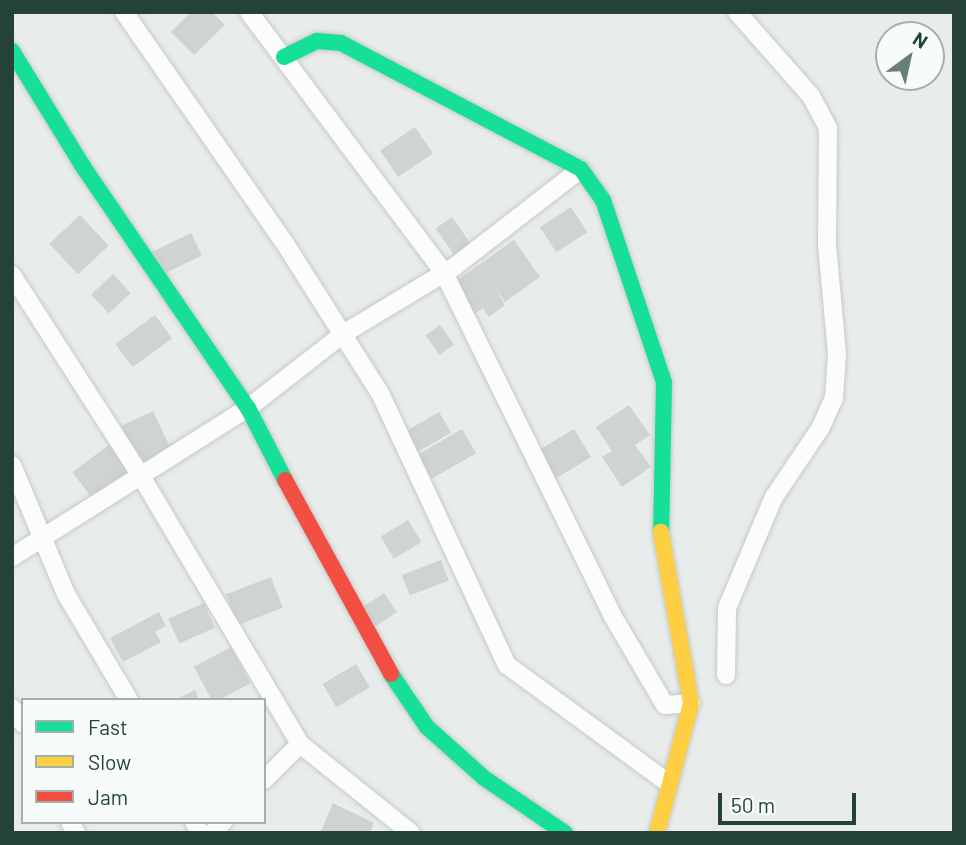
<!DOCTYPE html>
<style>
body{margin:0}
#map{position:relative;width:966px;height:845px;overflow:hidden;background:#e8edeb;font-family:Barlow,sans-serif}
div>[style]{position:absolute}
.building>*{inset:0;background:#cfd4d2;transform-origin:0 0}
.roads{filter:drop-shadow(0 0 2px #c5cac8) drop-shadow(0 0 2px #c5cac8)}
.street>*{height:18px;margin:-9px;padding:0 9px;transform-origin:9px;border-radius:9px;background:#fcfcfc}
.fast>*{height:16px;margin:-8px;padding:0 8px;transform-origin:8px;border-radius:8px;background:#16e098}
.slow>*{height:16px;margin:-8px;padding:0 8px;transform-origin:8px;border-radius:8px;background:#ffcf43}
.jam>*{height:16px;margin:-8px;padding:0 8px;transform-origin:8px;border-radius:8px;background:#f24e42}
span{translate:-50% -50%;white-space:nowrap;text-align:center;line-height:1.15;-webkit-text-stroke:5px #f7fbf9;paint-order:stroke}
.frame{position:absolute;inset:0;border:14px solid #24423a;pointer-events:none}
.legend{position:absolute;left:21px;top:698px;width:245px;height:126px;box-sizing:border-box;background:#f7fbf9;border:2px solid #a3b1ad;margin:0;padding:9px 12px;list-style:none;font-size:21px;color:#24423a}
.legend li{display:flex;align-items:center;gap:14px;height:35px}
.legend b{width:35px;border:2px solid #a3b1ad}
.north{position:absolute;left:875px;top:21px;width:70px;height:70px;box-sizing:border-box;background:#f7fbf9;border:2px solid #a3b1ad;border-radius:50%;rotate:33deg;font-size:19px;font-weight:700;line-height:28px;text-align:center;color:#24423a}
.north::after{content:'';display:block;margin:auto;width:24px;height:32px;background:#697e78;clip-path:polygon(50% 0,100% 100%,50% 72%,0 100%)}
.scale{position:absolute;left:718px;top:793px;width:138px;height:32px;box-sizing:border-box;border:4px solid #24423a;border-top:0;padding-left:9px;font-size:21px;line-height:24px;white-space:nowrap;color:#24423a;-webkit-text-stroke:5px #f7fbf9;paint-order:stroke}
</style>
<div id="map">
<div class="building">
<i style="clip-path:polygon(191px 12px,212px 12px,225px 25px,194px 55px,171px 32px)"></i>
<i style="left:415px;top:127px;width:32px;height:42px;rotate:56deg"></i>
<i style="left:571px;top:207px;width:30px;height:37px;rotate:57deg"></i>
<i style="left:80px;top:215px;width:42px;height:42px;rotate:47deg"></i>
<i style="left:452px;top:217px;width:37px;height:20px;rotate:55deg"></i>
<i style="left:191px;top:233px;width:25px;height:43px;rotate:64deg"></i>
<i style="clip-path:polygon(514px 240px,540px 277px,505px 302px,495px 287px,505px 305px,489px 317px,483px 308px,472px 316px,452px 284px)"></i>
<i style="left:113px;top:274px;width:26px;height:30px;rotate:47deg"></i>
<i style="left:155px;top:315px;width:29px;height:49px;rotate:54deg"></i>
<i style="left:440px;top:325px;width:24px;height:18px;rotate:54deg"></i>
<i style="clip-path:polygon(629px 405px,650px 435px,635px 445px,651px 467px,622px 487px,602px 457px,612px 451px,596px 427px)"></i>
<i style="left:153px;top:411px;width:45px;height:35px;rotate:65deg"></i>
<i style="left:439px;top:412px;width:24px;height:42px;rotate:60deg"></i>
<i style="left:462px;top:429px;width:28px;height:51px;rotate:60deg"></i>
<i style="left:574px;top:429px;width:33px;height:41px;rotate:59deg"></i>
<i style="left:110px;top:444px;width:36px;height:47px;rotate:53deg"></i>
<i style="left:408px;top:520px;width:26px;height:32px;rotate:59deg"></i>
<i style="left:441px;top:560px;width:22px;height:42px;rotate:69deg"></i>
<i style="left:271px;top:577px;width:33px;height:48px;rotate:69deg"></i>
<i style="left:384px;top:593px;width:23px;height:26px;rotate:56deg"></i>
<i style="left:204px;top:603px;width:27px;height:39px;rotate:66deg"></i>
<i style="clip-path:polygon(159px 612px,166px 626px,155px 632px,161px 642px,123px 662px,110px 638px)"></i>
<i style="left:231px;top:647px;width:41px;height:42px;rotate:62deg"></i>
<i style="left:356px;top:664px;width:27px;height:39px;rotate:59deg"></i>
<i style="clip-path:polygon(195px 690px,199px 700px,175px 700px)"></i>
<i style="clip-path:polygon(333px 803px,374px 823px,370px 833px,320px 833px)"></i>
</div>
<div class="roads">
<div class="street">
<i style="left:124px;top:12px;width:280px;rotate:55.2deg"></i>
<i style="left:284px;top:242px;width:179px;rotate:57.6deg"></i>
<i style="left:380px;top:393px;width:300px;rotate:65deg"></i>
<i style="left:507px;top:665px;width:200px;rotate:36.2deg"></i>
<i style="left:249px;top:12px;width:326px;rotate:53.2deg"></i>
<i style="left:444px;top:273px;width:381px;rotate:63.8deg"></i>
<i style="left:612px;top:615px;width:104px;rotate:59.5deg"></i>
<i style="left:665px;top:705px;width:26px;rotate:-4deg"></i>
<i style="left:12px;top:275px;width:239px;rotate:57.3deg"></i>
<i style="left:141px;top:476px;width:312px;rotate:59.3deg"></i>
<i style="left:300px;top:744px;width:51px;rotate:135deg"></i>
<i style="left:12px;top:465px;width:140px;rotate:67.3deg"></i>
<i style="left:66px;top:594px;width:123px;rotate:59.3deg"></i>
<i style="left:12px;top:557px;width:279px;rotate:-32.3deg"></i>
<i style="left:248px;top:408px;width:120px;rotate:-37.9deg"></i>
<i style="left:343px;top:334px;width:130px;rotate:-31.1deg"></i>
<i style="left:454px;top:267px;width:160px;rotate:-37.7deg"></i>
<i style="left:726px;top:675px;width:67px;rotate:-89.1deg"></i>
<i style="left:727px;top:608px;width:121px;rotate:-67.1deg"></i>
<i style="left:774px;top:497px;width:84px;rotate:-56.1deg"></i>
<i style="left:821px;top:427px;width:32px;rotate:-66deg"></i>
<i style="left:834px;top:398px;width:44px;rotate:-86.1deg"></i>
<i style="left:837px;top:354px;width:109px;rotate:-95.2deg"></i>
<i style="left:827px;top:245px;width:117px;rotate:-89.5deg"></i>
<i style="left:828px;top:128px;width:36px;rotate:-118deg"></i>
<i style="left:811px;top:96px;width:112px;rotate:-131.4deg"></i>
<i style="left:12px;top:708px;width:19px;rotate:55deg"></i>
<i style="left:300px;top:744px;width:142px;rotate:38.7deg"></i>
<i style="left:70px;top:822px;width:13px;rotate:61deg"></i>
<i style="left:194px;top:822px;width:13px;rotate:61deg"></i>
<i style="left:212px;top:833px;width:16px;rotate:-45deg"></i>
</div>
<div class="fast">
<i style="left:12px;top:51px;width:134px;rotate:58.4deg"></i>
<i style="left:82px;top:165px;width:294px;rotate:55.7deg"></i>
<i style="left:248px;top:408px;width:81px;rotate:62.8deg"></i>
<i style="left:284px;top:57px;width:37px;rotate:-26deg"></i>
<i style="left:317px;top:41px;width:24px;rotate:5deg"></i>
<i style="left:341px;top:43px;width:271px;rotate:27.7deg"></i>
<i style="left:581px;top:169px;width:38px;rotate:55deg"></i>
<i style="left:603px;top:200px;width:192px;rotate:71.5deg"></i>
<i style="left:664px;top:382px;width:150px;rotate:91.1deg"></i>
<i style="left:391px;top:674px;width:64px;rotate:55.8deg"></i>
<i style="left:427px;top:727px;width:76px;rotate:41.8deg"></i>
<i style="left:484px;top:778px;width:98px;rotate:34.2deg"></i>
</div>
<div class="slow">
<i style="left:657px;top:833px;width:134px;rotate:-75.3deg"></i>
<i style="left:691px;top:703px;width:174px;rotate:-100deg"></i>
</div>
<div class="jam">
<i style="left:285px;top:480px;width:221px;rotate:61.3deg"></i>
</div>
</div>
<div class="frame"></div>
<ul class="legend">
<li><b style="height:9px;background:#16e098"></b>Fast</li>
<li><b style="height:9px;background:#ffcf43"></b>Slow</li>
<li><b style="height:9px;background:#f24e42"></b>Jam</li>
</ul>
<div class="north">N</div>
<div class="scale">50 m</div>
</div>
